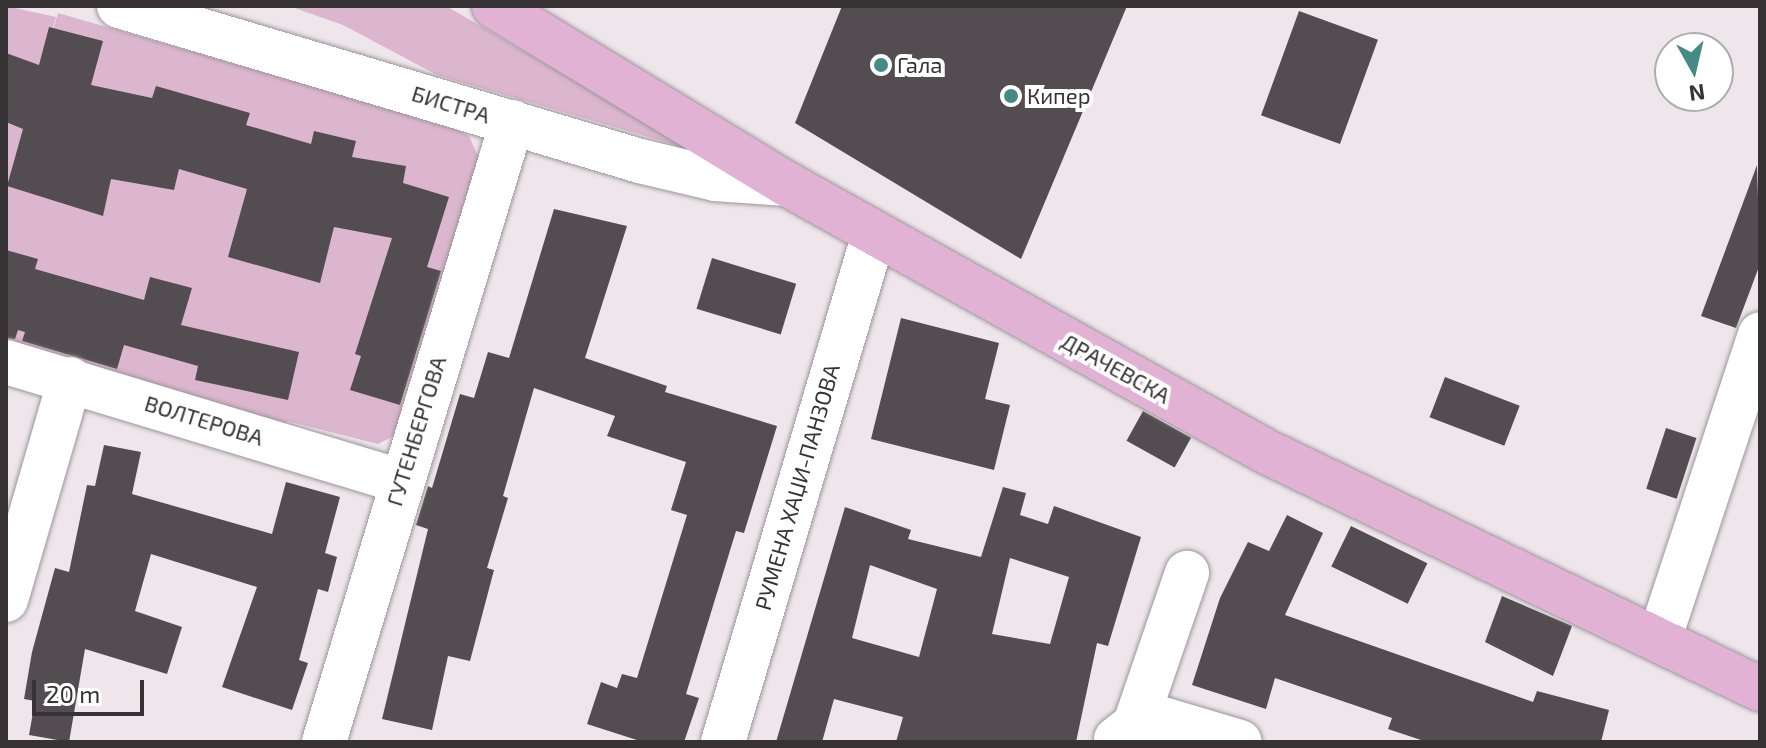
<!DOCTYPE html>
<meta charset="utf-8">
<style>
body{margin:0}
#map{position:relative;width:1766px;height:748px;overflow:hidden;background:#eee6eb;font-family:"Exo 2",sans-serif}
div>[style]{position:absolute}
.green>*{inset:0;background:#dcb6cf}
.building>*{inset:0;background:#534d51;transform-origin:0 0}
.roads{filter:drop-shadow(0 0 2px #9c9599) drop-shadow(0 0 2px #9c9599)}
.minor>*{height:44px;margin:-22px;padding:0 22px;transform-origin:22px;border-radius:22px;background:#fff}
.major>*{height:44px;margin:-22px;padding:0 22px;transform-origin:22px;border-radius:22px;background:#e1b2d3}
.dots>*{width:22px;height:22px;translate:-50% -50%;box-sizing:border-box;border:4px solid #fff;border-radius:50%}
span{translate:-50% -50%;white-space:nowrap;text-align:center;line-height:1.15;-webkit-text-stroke:8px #fff;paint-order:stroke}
.poi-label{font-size:22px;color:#373335}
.left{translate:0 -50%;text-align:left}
.street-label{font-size:22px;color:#373335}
.frame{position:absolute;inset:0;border:8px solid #373335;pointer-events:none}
.north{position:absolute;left:1654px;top:32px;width:80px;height:80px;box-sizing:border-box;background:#fff;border:2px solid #afadae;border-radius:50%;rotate:172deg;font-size:22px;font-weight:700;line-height:32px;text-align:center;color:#373335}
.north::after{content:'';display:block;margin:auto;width:28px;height:36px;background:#448b86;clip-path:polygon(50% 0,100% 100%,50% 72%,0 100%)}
.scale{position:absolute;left:32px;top:680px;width:112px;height:36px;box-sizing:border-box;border:4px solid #373335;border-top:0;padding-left:10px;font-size:24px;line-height:28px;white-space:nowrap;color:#373335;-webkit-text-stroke:6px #fff;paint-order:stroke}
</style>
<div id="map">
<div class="green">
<i style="clip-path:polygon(6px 6px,56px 17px,28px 113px,58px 13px,447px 125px,469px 136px,481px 163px,401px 432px,378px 444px,287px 421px,284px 430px,6px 342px)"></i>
<i style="clip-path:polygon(289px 6px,446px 6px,696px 151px,437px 75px,343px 25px)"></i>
</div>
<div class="building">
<i style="clip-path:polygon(842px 6px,1127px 6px,1021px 259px,795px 123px)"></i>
<i style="left:1299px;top:11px;width:84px;height:111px;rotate:20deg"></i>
<i style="clip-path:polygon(49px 27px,103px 41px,91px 85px,152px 98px,156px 86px,250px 113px,246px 125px,311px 144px,314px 131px,356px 141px,352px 157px,406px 166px,403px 183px,449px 197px,427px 267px,441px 271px,400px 405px,350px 390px,361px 356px,355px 354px,392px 238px,334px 227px,320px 283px,228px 257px,247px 189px,179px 169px,174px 190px,111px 179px,103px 216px,7px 186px,23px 129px,6px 122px,6px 53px,39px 65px)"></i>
<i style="clip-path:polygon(1757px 165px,1760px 264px,1736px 328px,1701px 316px)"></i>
<i style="clip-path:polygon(554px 209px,627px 226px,585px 358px,667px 386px,665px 392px,777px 426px,744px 533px,736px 531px,686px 694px,699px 698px,684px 742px,643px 742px,587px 724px,601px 682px,617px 688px,622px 674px,637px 678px,687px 515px,671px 510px,686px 462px,607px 436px,615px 416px,534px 388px,503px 496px,508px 498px,487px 568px,494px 570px,470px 661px,448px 656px,432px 730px,382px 719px,428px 529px,416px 525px,428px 486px,432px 488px,460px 394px,474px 398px,488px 352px,509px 358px)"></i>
<i style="clip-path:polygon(6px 250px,38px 259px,35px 269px,144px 300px,150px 277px,192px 288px,181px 325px,299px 352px,288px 400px,195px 380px,198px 366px,124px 345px,117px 369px,22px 341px,25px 332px,18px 330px,15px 339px,6px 338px)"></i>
<i style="left:712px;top:258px;width:88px;height:53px;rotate:17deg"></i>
<i style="clip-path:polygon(901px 318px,999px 343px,985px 399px,1010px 405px,994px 470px,871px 439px)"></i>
<i style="left:1445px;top:377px;width:80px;height:43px;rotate:21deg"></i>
<i style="left:1143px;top:411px;width:55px;height:34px;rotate:29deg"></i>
<i style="left:1666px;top:428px;width:32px;height:64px;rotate:18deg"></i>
<i style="clip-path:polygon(104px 445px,141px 452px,132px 494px,272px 534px,286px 482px,340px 497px,325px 553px,337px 557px,328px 592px,318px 589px,299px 660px,308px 663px,292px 710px,222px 687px,257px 587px,151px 554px,135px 611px,182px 627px,167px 674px,85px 649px,69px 742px,29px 735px,35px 701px,24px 699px,32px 652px,55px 568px,69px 572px,87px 485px,95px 486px)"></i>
<i style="clip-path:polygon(evenodd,1003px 487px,1026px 493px,1020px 515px,1048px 524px,1054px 506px,1141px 537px,1108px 646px,1097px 643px,1076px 742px,896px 742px,903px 717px,834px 699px,822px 742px,776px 742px,845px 507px,911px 530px,908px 539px,981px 557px,1003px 487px,1010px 558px,1069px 577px,1050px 644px,992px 634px,1010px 558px,1003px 487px,870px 565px,937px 589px,919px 657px,852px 638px,870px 565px)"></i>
<i style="clip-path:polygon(1287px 515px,1323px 533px,1285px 615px,1533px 702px,1537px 691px,1609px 710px,1601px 742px,1427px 742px,1388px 729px,1392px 718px,1275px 678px,1266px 709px,1192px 685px,1220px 598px,1248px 542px,1269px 551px)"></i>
<i style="left:1351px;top:526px;width:85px;height:45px;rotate:26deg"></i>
<i style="clip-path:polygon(1502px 596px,1572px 626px,1553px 676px,1485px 642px)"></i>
</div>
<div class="roads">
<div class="minor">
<i style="left:119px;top:6px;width:544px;rotate:16.57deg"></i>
<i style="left:640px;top:161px;width:77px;rotate:13.5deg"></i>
<i style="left:715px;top:179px;width:72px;rotate:4deg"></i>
<i style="left:6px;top:362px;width:412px;rotate:16.8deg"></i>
<i style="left:6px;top:600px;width:230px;rotate:-73.8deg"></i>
<i style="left:1659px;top:640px;width:322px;rotate:-71.7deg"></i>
<i style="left:1135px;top:724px;width:160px;rotate:-71deg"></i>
<i style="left:1116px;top:739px;width:24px;rotate:-38deg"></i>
<i style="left:1135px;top:724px;width:28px;rotate:-10deg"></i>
<i style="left:1163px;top:719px;width:80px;rotate:16.6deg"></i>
<i style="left:324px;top:742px;width:648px;rotate:-73.13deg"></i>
<i style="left:723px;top:742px;width:530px;rotate:-73.45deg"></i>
</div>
<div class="major">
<i style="left:494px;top:6px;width:343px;rotate:31.3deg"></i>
<i style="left:787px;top:184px;width:550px;rotate:29.18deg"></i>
<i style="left:1267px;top:452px;width:547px;rotate:25.68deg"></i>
</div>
</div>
<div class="dots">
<i style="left:881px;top:65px;background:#448b86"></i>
<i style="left:1011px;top:96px;background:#448b86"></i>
</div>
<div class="poi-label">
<span class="left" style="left:897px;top:65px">Гала</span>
<span class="left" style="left:1027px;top:96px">Кипер</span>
</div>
<div class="street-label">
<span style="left:451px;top:104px;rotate:17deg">БИСТРА</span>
<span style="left:1116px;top:368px;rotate:29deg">ДРАЧЕВСКА</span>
<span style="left:204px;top:420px;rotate:17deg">ВОЛТЕРОВА</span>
<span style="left:416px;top:431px;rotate:-73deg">ГУТЕНБЕРГОВА</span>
<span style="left:797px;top:487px;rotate:-74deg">РУМЕНА ХАЏИ-ПАНЗОВА</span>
</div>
<div class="frame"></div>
<div class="north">N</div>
<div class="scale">20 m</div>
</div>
